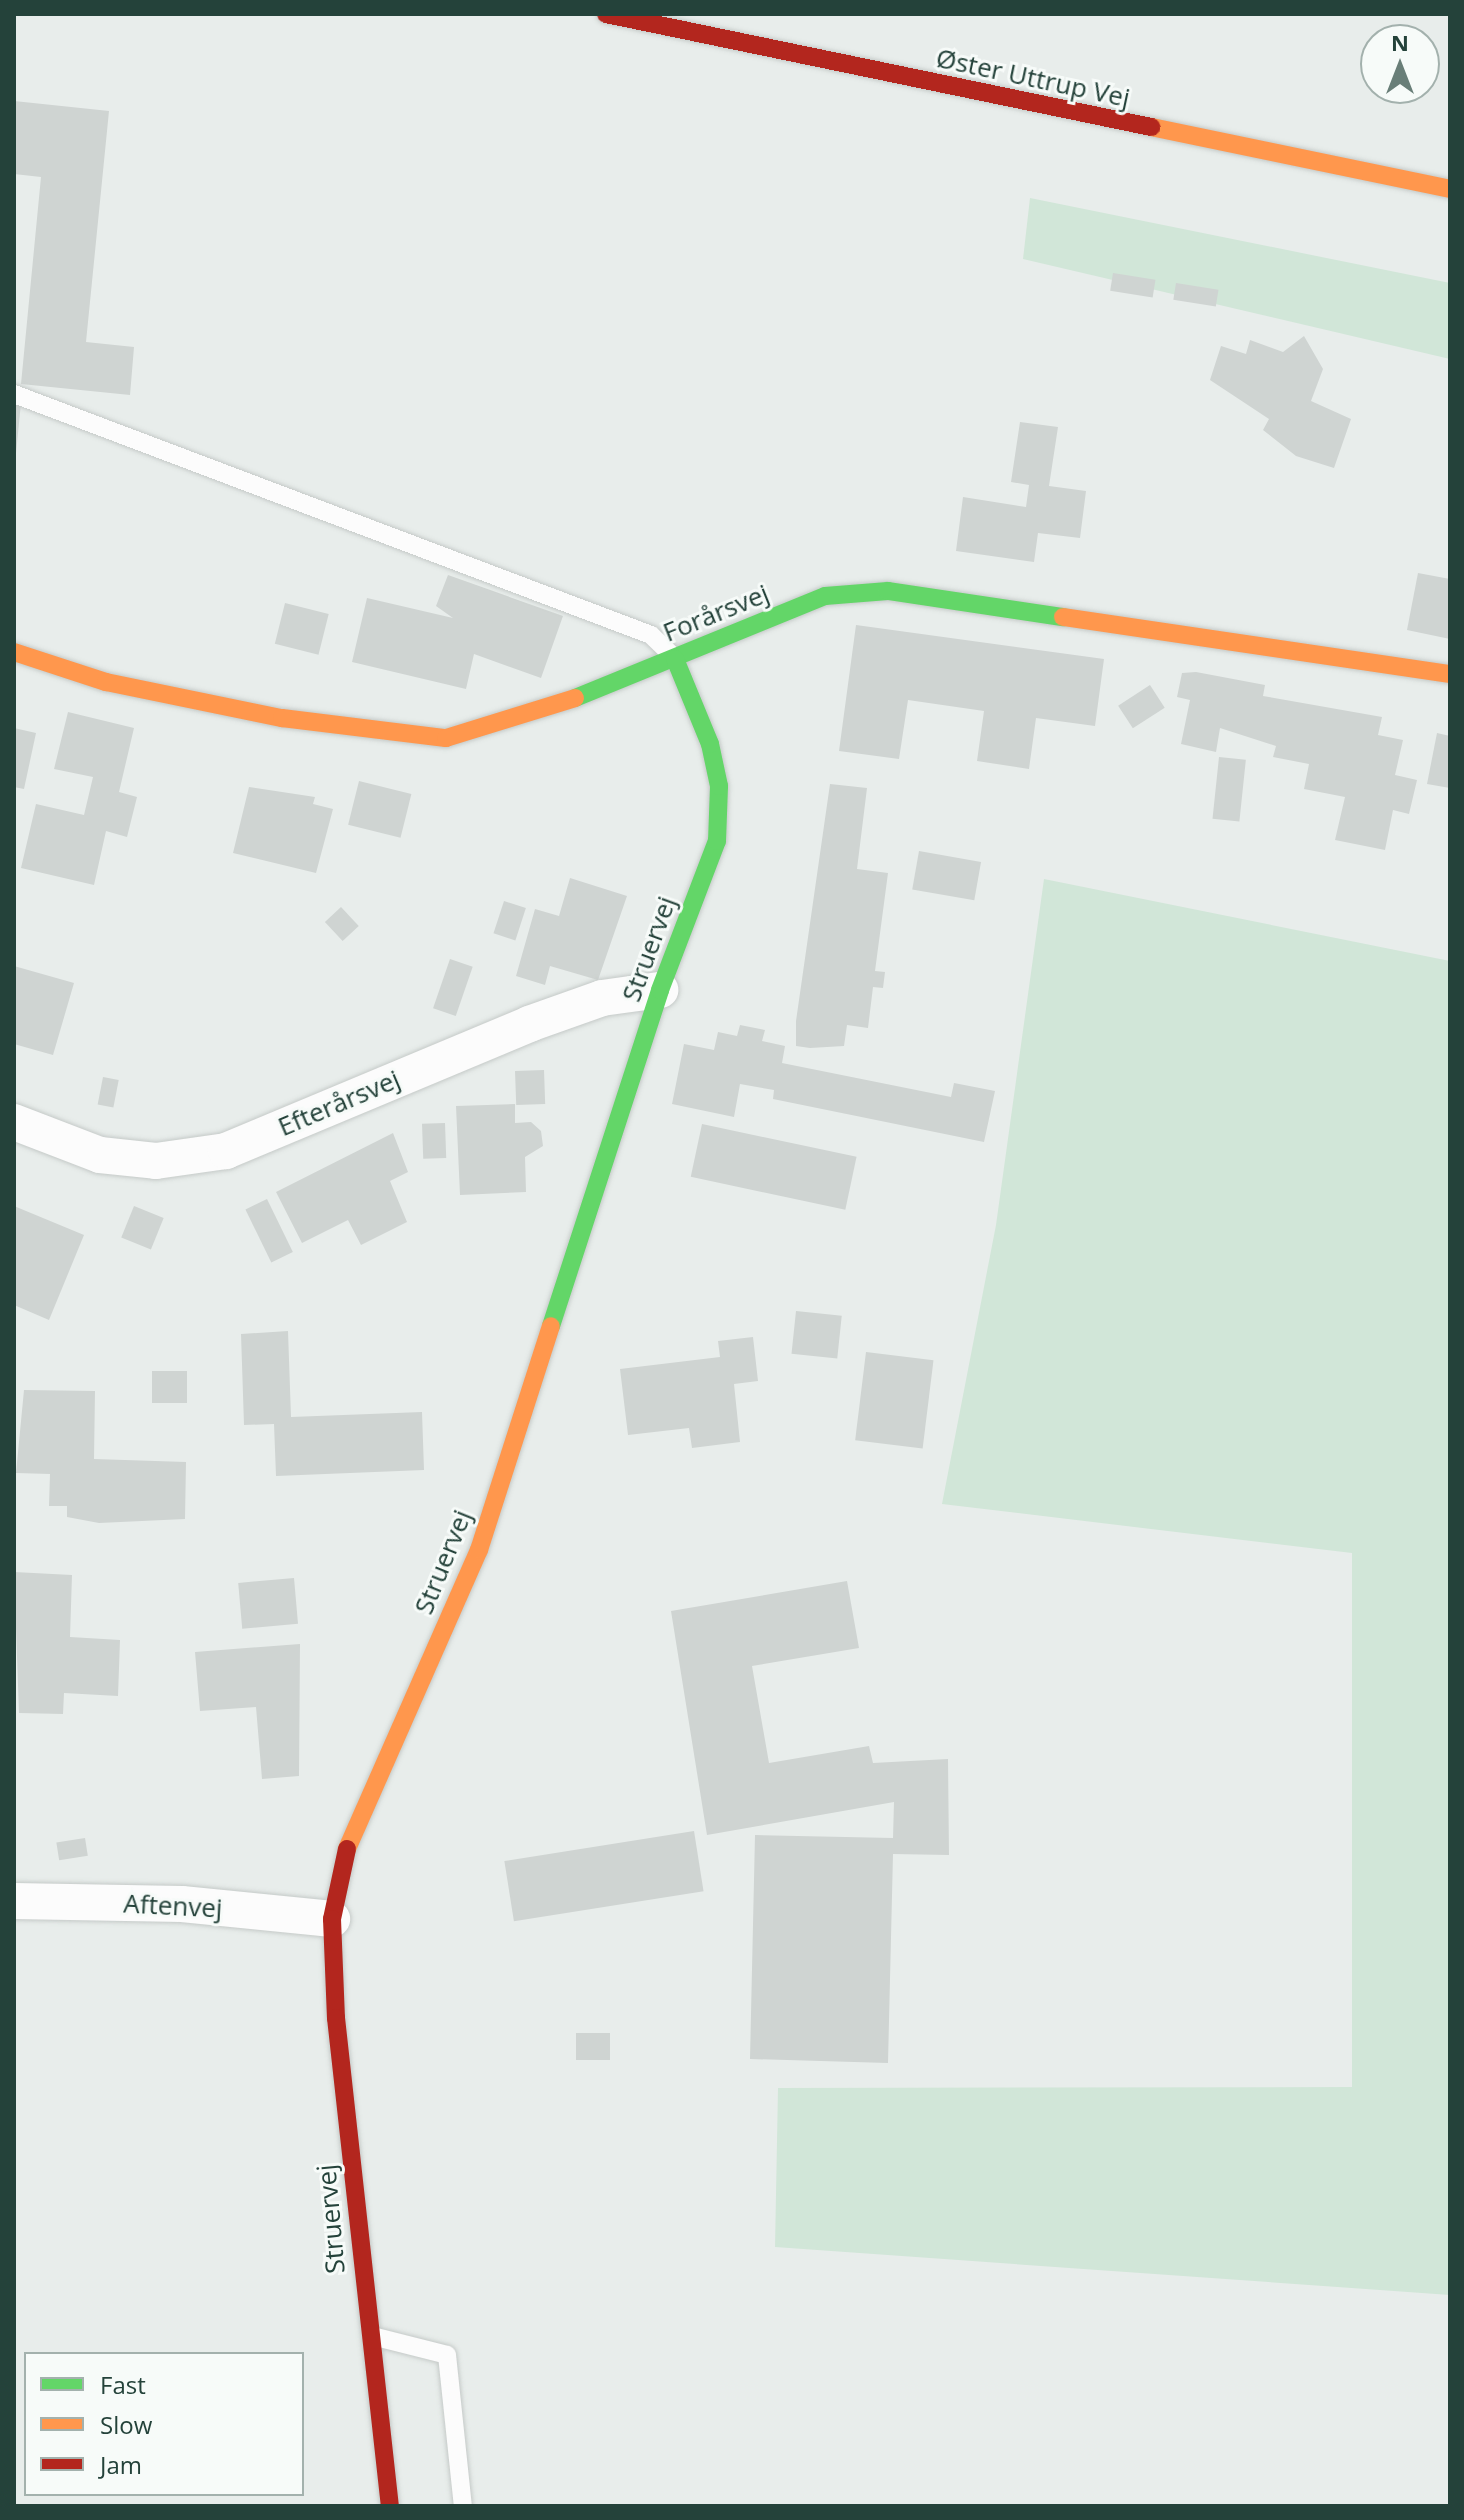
<!DOCTYPE html>
<meta charset="utf-8">
<style>
body{margin:0}
#map{position:relative;width:1464px;height:2520px;overflow:hidden;background:#e8edeb;font-family:"Open Sans",sans-serif}
div>[style]{position:absolute}
.green>*{inset:0;background:#d1e6d8}
.building>*{inset:0;background:#cfd4d2;transform-origin:0 0}
.roads{filter:drop-shadow(0 0 2px #c5cac8) drop-shadow(0 0 2px #c5cac8)}
.lane>*{height:18px;margin:-9px;padding:0 9px;transform-origin:9px;border-radius:9px;background:#fcfcfc}
.street>*{height:36px;margin:-18px;padding:0 18px;transform-origin:18px;border-radius:18px;background:#fcfcfc}
.fast>*{height:18px;margin:-9px;padding:0 9px;transform-origin:9px;border-radius:9px;background:#63d668}
.slow>*{height:18px;margin:-9px;padding:0 9px;transform-origin:9px;border-radius:9px;background:#ff974d}
.jam>*{height:18px;margin:-9px;padding:0 9px;transform-origin:9px;border-radius:9px;background:#b3261e}
span{translate:-50% -50%;white-space:nowrap;text-align:center;line-height:1.15;-webkit-text-stroke:6px #f7fbf9;paint-order:stroke}
.street-label{font-size:26px;color:#24423a}
.frame{position:absolute;inset:0;border:16px solid #24423a;pointer-events:none}
.legend{position:absolute;left:24px;top:2352px;width:280px;height:144px;box-sizing:border-box;background:#f7fbf9;border:2px solid #a3b1ad;margin:0;padding:10px 14px;list-style:none;font-size:24px;color:#24423a}
.legend li{display:flex;align-items:center;gap:16px;height:40px}
.legend b{width:40px;border:2px solid #a3b1ad}
.north{position:absolute;left:1360px;top:24px;width:80px;height:80px;box-sizing:border-box;background:#f7fbf9;border:2px solid #a3b1ad;border-radius:50%;rotate:0deg;font-size:22px;font-weight:700;line-height:32px;text-align:center;color:#24423a}
.north::after{content:'';display:block;margin:auto;width:28px;height:36px;background:#697e78;clip-path:polygon(50% 0,100% 100%,50% 72%,0 100%)}
</style>
<div id="map">
<div class="green">
<i style="clip-path:polygon(1030px 198px,1450px 283px,1450px 359px,1023px 259px)"></i>
<i style="clip-path:polygon(1044px 879px,1450px 961px,1450px 2295px,775px 2247px,778px 2088px,1352px 2087px,1352px 1553px,942px 1504px,996px 1225px)"></i>
</div>
<div class="building">
<i style="clip-path:polygon(14px 101px,109px 111px,86px 342px,134px 347px,130px 395px,21px 384px,41px 177px,14px 174px)"></i>
<i style="left:1113px;top:273px;width:43px;height:18px;rotate:9deg"></i>
<i style="left:1176px;top:283px;width:43px;height:17px;rotate:9deg"></i>
<i style="clip-path:polygon(1304px 336px,1323px 369px,1311px 401px,1351px 419px,1334px 468px,1296px 456px,1263px 430px,1269px 419px,1210px 380px,1221px 346px,1246px 354px,1250px 340px,1283px 352px)"></i>
<i style="clip-path:polygon(14px 402px,21px 403px,16px 453px,14px 453px)"></i>
<i style="clip-path:polygon(1020px 422px,1058px 427px,1049px 486px,1086px 491px,1080px 538px,1038px 533px,1034px 562px,956px 551px,963px 497px,1026px 507px,1029px 485px,1011px 482px)"></i>
<i style="clip-path:polygon(1418px 573px,1450px 579px,1450px 639px,1407px 630px)"></i>
<i style="clip-path:polygon(448px 575px,563px 616px,541px 678px,474px 654px,466px 689px,352px 662px,367px 598px,453px 618px,436px 606px)"></i>
<i style="left:285px;top:603px;width:45px;height:42px;rotate:14deg"></i>
<i style="clip-path:polygon(856px 625px,1104px 659px,1095px 726px,1036px 718px,1029px 769px,977px 761px,984px 711px,908px 700px,899px 759px,839px 751px)"></i>
<i style="clip-path:polygon(1196px 672px,1265px 685px,1263px 696px,1382px 717px,1378px 735px,1403px 740px,1395px 775px,1417px 780px,1409px 814px,1393px 810px,1385px 850px,1335px 840px,1345px 797px,1304px 789px,1309px 764px,1273px 757px,1276px 746px,1220px 728px,1216px 752px,1181px 744px,1190px 700px,1177px 697px,1182px 673px)"></i>
<i style="left:1150px;top:685px;width:27px;height:38px;rotate:57deg"></i>
<i style="clip-path:polygon(68px 712px,134px 728px,119px 792px,137px 797px,127px 837px,106px 831px,94px 885px,21px 868px,36px 804px,84px 815px,93px 777px,54px 769px)"></i>
<i style="clip-path:polygon(14px 728px,36px 733px,24px 789px,14px 787px)"></i>
<i style="clip-path:polygon(1437px 733px,1450px 736px,1450px 788px,1427px 784px)"></i>
<i style="left:1219px;top:757px;width:27px;height:62px;rotate:6deg"></i>
<i style="left:359px;top:781px;width:54px;height:45px;rotate:14deg"></i>
<i style="clip-path:polygon(830px 784px,867px 788px,857px 869px,888px 873px,875px 971px,885px 972px,883px 988px,873px 987px,868px 1028px,847px 1025px,844px 1046px,810px 1048px,796px 1046px,796px 1021px)"></i>
<i style="clip-path:polygon(249px 787px,315px 797px,313px 804px,333px 809px,316px 873px,233px 853px)"></i>
<i style="left:919px;top:851px;width:63px;height:39px;rotate:10deg"></i>
<i style="clip-path:polygon(570px 878px,627px 896px,598px 980px,550px 966px,545px 985px,516px 976px,535px 909px,559px 916px)"></i>
<i style="left:504px;top:901px;width:23px;height:34px;rotate:18deg"></i>
<i style="left:341px;top:907px;width:26px;height:22px;rotate:47deg"></i>
<i style="left:450px;top:959px;width:24px;height:52px;rotate:19deg"></i>
<i style="clip-path:polygon(14px 966px,74px 983px,53px 1055px,14px 1044px)"></i>
<i style="clip-path:polygon(740px 1025px,765px 1030px,762px 1041px,785px 1046px,782px 1063px,951px 1097px,954px 1083px,995px 1091px,984px 1142px,773px 1099px,774px 1090px,740px 1084px,734px 1117px,672px 1104px,684px 1044px,714px 1050px,718px 1032px,737px 1036px)"></i>
<i style="left:544px;top:1070px;width:34px;height:29px;rotate:88deg"></i>
<i style="left:103px;top:1077px;width:16px;height:28px;rotate:11deg"></i>
<i style="clip-path:polygon(515px 1104px,515px 1123px,531px 1122px,541px 1131px,543px 1146px,525px 1157px,526px 1192px,460px 1195px,456px 1106px)"></i>
<i style="left:445px;top:1123px;width:35px;height:23px;rotate:88deg"></i>
<i style="left:702px;top:1124px;width:158px;height:54px;rotate:12deg"></i>
<i style="clip-path:polygon(393px 1133px,408px 1172px,390px 1181px,407px 1222px,361px 1245px,348px 1220px,302px 1243px,276px 1192px)"></i>
<i style="left:267px;top:1199px;width:59px;height:24px;rotate:64deg"></i>
<i style="clip-path:polygon(14px 1206px,84px 1235px,49px 1320px,14px 1305px)"></i>
<i style="left:134px;top:1206px;width:32px;height:34px;rotate:22deg"></i>
<i style="left:796px;top:1311px;width:46px;height:43px;rotate:6deg"></i>
<i style="clip-path:polygon(288px 1331px,291px 1417px,422px 1412px,424px 1470px,276px 1476px,274px 1424px,244px 1425px,241px 1334px)"></i>
<i style="clip-path:polygon(753px 1337px,758px 1381px,734px 1384px,740px 1442px,692px 1448px,689px 1428px,628px 1435px,620px 1369px,720px 1357px,718px 1341px)"></i>
<i style="left:866px;top:1352px;width:68px;height:89px;rotate:7deg"></i>
<i style="left:152px;top:1371px;width:35px;height:32px"></i>
<i style="clip-path:polygon(24px 1390px,95px 1391px,94px 1459px,186px 1462px,185px 1519px,99px 1523px,67px 1517px,67px 1506px,49px 1506px,50px 1474px,16px 1473px)"></i>
<i style="clip-path:polygon(14px 1572px,72px 1575px,70px 1637px,120px 1640px,118px 1696px,64px 1693px,63px 1714px,19px 1713px)"></i>
<i style="left:294px;top:1578px;width:46px;height:56px;rotate:85deg"></i>
<i style="clip-path:polygon(847px 1581px,859px 1648px,752px 1666px,769px 1763px,869px 1746px,873px 1763px,948px 1759px,949px 1855px,893px 1854px,888px 2063px,750px 2059px,755px 1835px,893px 1838px,894px 1802px,707px 1835px,671px 1611px)"></i>
<i style="clip-path:polygon(300px 1644px,299px 1776px,262px 1779px,256px 1707px,200px 1711px,195px 1652px)"></i>
<i style="left:694px;top:1831px;width:61px;height:192px;rotate:81deg"></i>
<i style="left:85px;top:1838px;width:18px;height:29px;rotate:81deg"></i>
<i style="left:576px;top:2033px;width:34px;height:27px"></i>
</div>
<div class="roads">
<div class="lane">
<i style="left:14px;top:394px;width:681px;rotate:20.72deg"></i>
<i style="left:651px;top:635px;width:32px;rotate:44deg"></i>
<i style="left:372px;top:2336px;width:77px;rotate:14.2deg"></i>
<i style="left:447px;top:2355px;width:152px;rotate:84deg"></i>
</div>
<div class="street">
<i style="left:14px;top:1122px;width:92px;rotate:21deg"></i>
<i style="left:100px;top:1155px;width:56px;rotate:6.1deg"></i>
<i style="left:156px;top:1161px;width:71px;rotate:-8.1deg"></i>
<i style="left:226px;top:1151px;width:329px;rotate:-22.7deg"></i>
<i style="left:529px;top:1024px;width:77px;rotate:-19.6deg"></i>
<i style="left:602px;top:998px;width:59px;rotate:-7.9deg"></i>
<i style="left:14px;top:1901px;width:168px;rotate:1deg"></i>
<i style="left:182px;top:1904px;width:151px;rotate:5.7deg"></i>
</div>
<div class="fast">
<i style="left:575px;top:698px;width:270px;rotate:-22.2deg"></i>
<i style="left:825px;top:596px;width:63px;rotate:-4.5deg"></i>
<i style="left:888px;top:591px;width:177px;rotate:8.5deg"></i>
<i style="left:551px;top:1326px;width:353px;rotate:-72deg"></i>
<i style="left:660px;top:990px;width:160px;rotate:-69.1deg"></i>
<i style="left:717px;top:841px;width:55px;rotate:-87.9deg"></i>
<i style="left:719px;top:786px;width:43px;rotate:-102.1deg"></i>
<i style="left:710px;top:744px;width:92px;rotate:-112.4deg"></i>
</div>
<div class="slow">
<i style="left:1151px;top:127px;width:305px;rotate:11.7deg"></i>
<i style="left:1063px;top:617px;width:391px;rotate:8.4deg"></i>
<i style="left:14px;top:652px;width:97px;rotate:18.1deg"></i>
<i style="left:106px;top:682px;width:180px;rotate:11.6deg"></i>
<i style="left:282px;top:718px;width:165px;rotate:7deg"></i>
<i style="left:446px;top:738px;width:135px;rotate:-17.2deg"></i>
<i style="left:347px;top:1849px;width:327px;rotate:-66.2deg"></i>
<i style="left:479px;top:1550px;width:235px;rotate:-72.2deg"></i>
</div>
<div class="jam">
<i style="left:606px;top:14px;width:557px;rotate:11.71deg"></i>
<i style="left:347px;top:1849px;width:72px;rotate:102.1deg"></i>
<i style="left:332px;top:1919px;width:99px;rotate:87.7deg"></i>
<i style="left:336px;top:2018px;width:491px;rotate:83.7deg"></i>
</div>
</div>
<div class="street-label">
<span style="left:1033px;top:78px;rotate:12deg">Øster Uttrup Vej</span>
<span style="left:716px;top:613px;rotate:-22deg">Forårsvej</span>
<span style="left:649px;top:949px;rotate:-70deg">Struervej</span>
<span style="left:339px;top:1103px;rotate:-23deg">Efterårsvej</span>
<span style="left:443px;top:1562px;rotate:-68deg">Struervej</span>
<span style="left:173px;top:1906px;rotate:3deg">Aftenvej</span>
<span style="left:331px;top:2219px;rotate:-95deg">Struervej</span>
</div>
<div class="frame"></div>
<ul class="legend">
<li><b style="height:10px;background:#63d668"></b>Fast</li>
<li><b style="height:10px;background:#ff974d"></b>Slow</li>
<li><b style="height:10px;background:#b3261e"></b>Jam</li>
</ul>
<div class="north">N</div>
</div>
